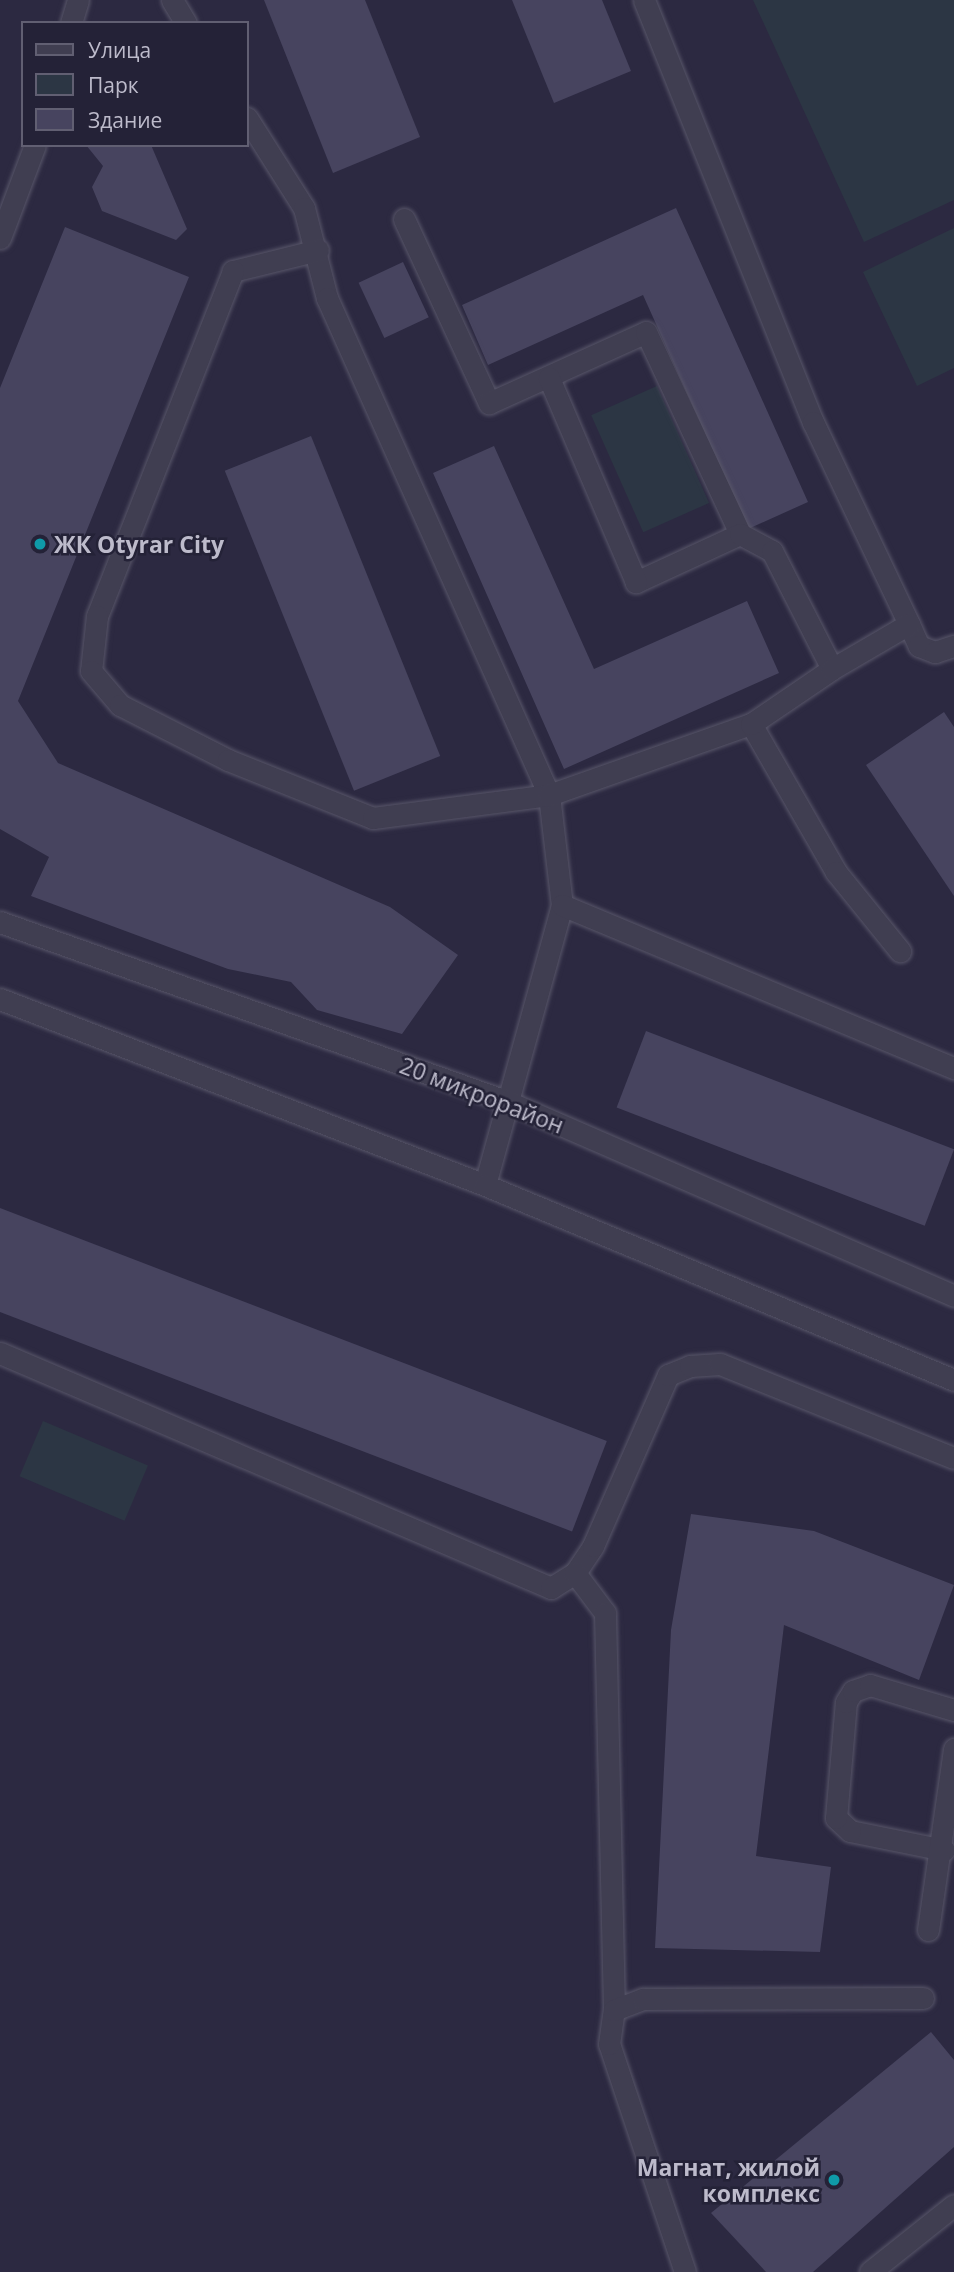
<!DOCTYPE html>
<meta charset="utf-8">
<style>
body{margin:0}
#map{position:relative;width:954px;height:2272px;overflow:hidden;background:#2c2941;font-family:"Open Sans",sans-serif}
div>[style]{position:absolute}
.green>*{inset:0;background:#2c3644;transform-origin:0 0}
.building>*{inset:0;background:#47445f;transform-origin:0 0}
.roads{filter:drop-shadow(0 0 2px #585669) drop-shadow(0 0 2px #585669)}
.minor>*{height:21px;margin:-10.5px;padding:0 10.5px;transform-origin:10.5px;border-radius:10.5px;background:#403e51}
.dots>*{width:19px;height:19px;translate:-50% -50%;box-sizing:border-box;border:4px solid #242237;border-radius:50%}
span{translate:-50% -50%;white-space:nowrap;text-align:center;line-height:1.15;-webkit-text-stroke:5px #242237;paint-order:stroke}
.poi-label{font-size:23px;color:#bdbbcb;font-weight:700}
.left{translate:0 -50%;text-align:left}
.right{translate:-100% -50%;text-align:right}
.street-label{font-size:23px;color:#bdbbcb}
.legend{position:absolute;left:21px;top:21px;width:228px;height:126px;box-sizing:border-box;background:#242237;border:2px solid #615f72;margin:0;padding:9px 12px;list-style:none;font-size:21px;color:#bdbbcb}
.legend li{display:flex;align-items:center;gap:14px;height:35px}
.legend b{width:35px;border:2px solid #615f72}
</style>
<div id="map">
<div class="green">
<i style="clip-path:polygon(753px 0,954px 0,954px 200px,864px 242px)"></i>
<i style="clip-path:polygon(954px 228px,954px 368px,917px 386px,863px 272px)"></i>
<i style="left:657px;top:386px;width:128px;height:72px;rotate:66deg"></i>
<i style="left:43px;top:1421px;width:114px;height:60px;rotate:23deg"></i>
</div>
<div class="building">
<i style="clip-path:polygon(264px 0,365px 0,420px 137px,333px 173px)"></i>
<i style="clip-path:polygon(512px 0,602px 0,631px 71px,554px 103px)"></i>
<i style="clip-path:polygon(86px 145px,151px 145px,187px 229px,176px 240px,102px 211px,92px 187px,103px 166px)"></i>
<i style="clip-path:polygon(676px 208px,808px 502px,748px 529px,643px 295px,488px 365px,462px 305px)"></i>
<i style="clip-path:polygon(65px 227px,189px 277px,18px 701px,58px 763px,390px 907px,458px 955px,402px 1034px,317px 1010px,291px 982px,228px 969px,31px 896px,49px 857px,0 829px,0 388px)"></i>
<i style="left:403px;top:262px;width:61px;height:49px;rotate:65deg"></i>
<i style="left:311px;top:436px;width:345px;height:93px;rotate:68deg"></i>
<i style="clip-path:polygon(494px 446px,594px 669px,747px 601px,779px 673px,564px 769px,433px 473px)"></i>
<i style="clip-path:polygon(944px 712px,954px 727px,954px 896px,866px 765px)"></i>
<i style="left:646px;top:1031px;width:330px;height:82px;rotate:21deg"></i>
<i style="left:0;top:1208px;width:650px;height:97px;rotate:21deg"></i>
<i style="clip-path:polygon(691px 1514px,814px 1531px,954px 1585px,919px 1680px,784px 1625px,756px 1856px,831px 1867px,820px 1952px,655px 1948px,671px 1630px)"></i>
<i style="clip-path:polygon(931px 2032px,954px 2060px,954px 2147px,813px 2272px,766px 2272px,711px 2213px)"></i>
</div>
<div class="roads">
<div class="minor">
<i style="left:172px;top:0;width:27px;rotate:59deg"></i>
<i style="left:644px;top:0;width:455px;rotate:68.2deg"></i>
<i style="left:813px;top:422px;width:224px;rotate:64.6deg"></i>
<i style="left:909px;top:624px;width:24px;rotate:66deg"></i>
<i style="left:919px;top:646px;width:17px;rotate:21deg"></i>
<i style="left:935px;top:652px;width:20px;rotate:-18deg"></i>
<i style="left:71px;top:23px;width:24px;rotate:-73deg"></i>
<i style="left:247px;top:118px;width:107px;rotate:57.7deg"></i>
<i style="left:304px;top:208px;width:93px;rotate:75.7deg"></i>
<i style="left:327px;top:298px;width:544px;rotate:65.93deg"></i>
<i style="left:549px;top:795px;width:111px;rotate:83.3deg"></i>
<i style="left:562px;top:905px;width:290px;rotate:105.4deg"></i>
<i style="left:404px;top:219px;width:203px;rotate:65.2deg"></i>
<i style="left:489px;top:403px;width:172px;rotate:-24.3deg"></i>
<i style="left:646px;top:332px;width:223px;rotate:65deg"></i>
<i style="left:740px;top:534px;width:115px;rotate:155.2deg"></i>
<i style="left:636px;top:582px;width:222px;rotate:-113.1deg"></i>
<i style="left:0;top:238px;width:99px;rotate:-69.4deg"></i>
<i style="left:318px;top:250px;width:88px;rotate:166.1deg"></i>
<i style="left:233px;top:271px;width:371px;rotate:111.5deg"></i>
<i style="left:97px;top:616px;width:55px;rotate:96.2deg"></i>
<i style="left:91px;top:671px;width:45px;rotate:49.5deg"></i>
<i style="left:120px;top:705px;width:121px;rotate:27deg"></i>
<i style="left:228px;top:760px;width:156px;rotate:21.8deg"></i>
<i style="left:373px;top:818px;width:177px;rotate:-7.4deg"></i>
<i style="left:549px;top:795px;width:214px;rotate:-19.4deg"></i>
<i style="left:751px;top:724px;width:171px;rotate:60.1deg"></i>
<i style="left:836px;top:872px;width:102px;rotate:51deg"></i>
<i style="left:740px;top:534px;width:36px;rotate:28deg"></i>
<i style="left:772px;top:551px;width:132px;rotate:63deg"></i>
<i style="left:832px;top:669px;width:98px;rotate:145.8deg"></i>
<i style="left:832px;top:669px;width:89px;rotate:-30.3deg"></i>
<i style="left:562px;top:905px;width:425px;rotate:22.6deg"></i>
<i style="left:0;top:922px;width:537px;rotate:19.48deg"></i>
<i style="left:506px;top:1101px;width:489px;rotate:23.5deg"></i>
<i style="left:0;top:999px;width:519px;rotate:20.98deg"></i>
<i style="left:485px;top:1185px;width:508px;rotate:22.58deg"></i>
<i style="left:0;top:1353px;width:599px;rotate:23.1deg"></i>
<i style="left:551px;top:1588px;width:28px;rotate:-32deg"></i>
<i style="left:575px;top:1573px;width:32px;rotate:-56deg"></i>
<i style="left:593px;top:1546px;width:187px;rotate:-66.3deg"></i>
<i style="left:668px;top:1375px;width:24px;rotate:-22deg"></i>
<i style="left:690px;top:1366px;width:30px;rotate:-4deg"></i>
<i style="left:720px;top:1364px;width:252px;rotate:21.9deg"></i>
<i style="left:575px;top:1573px;width:50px;rotate:53.1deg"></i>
<i style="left:605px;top:1613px;width:397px;rotate:88.7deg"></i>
<i style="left:944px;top:1850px;width:96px;rotate:-168.6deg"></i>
<i style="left:850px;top:1831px;width:19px;rotate:-137deg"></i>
<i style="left:836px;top:1818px;width:116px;rotate:-85.1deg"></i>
<i style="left:846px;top:1702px;width:13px;rotate:-58deg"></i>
<i style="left:853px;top:1691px;width:18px;rotate:-19deg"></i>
<i style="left:870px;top:1685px;width:88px;rotate:16.6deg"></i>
<i style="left:928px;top:1930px;width:183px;rotate:-81.8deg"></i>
<i style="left:685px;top:2272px;width:240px;rotate:-108.4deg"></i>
<i style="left:609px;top:2044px;width:34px;rotate:-82deg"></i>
<i style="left:614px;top:2010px;width:31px;rotate:-21deg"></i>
<i style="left:643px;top:1999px;width:280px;rotate:-0.2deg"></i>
<i style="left:870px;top:2272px;width:107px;rotate:-38.6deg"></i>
</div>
</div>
<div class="dots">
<i style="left:40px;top:544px;background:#0f9aa8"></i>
<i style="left:834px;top:2180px;background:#0f9aa8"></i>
</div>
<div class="poi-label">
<span class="left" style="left:54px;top:544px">ЖК Otyrar City</span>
<span class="right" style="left:820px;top:2180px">Магнат, жилой<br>комплекс</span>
</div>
<div class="street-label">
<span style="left:482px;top:1095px;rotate:21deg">20 микрорайон</span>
</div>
<ul class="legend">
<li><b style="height:9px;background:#403e51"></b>Улица</li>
<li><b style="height:19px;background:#2c3644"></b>Парк</li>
<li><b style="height:19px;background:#47445f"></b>Здание</li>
</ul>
</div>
